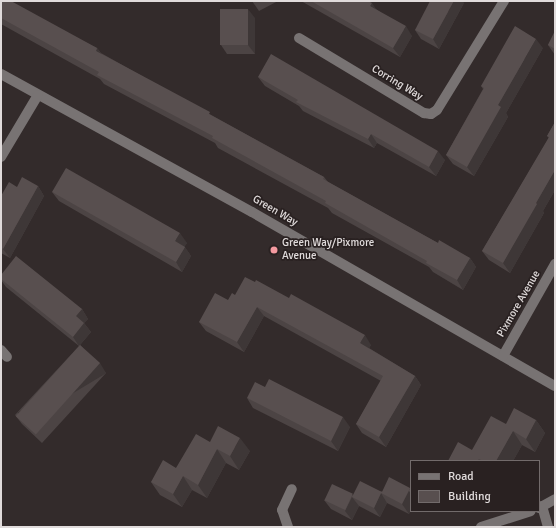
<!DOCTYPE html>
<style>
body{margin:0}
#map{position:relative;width:556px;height:528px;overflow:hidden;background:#332b2b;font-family:Signika,sans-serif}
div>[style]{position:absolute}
.minor>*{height:10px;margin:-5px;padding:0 5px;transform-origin:5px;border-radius:5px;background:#787373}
.wall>*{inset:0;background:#4c4444}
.shaded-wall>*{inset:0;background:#3e3737;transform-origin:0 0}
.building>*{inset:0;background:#584f4f;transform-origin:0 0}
.dots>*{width:11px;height:11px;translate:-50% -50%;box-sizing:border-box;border:2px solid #292121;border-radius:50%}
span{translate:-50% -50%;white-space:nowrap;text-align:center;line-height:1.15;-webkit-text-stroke:3.5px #292121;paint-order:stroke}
.street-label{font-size:11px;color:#e0dbdb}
.poi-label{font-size:11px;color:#e0dbdb}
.left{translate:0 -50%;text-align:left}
.frame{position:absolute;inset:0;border:2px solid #e0dbdb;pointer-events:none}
.legend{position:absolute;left:410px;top:460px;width:130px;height:52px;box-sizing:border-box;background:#292121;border:1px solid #726b6b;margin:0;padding:5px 7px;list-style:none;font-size:12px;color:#e0dbdb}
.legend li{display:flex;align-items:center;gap:8px;height:20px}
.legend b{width:20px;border:1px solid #726b6b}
</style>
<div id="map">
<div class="minor">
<i style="left:299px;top:38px;width:146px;rotate:31deg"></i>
<i style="left:424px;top:113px;width:7px;rotate:8deg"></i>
<i style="left:431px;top:114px;width:7px;rotate:-34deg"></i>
<i style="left:437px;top:110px;width:128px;rotate:-58.4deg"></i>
<i style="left:1px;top:74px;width:286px;rotate:28.8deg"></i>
<i style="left:252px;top:212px;width:349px;rotate:29.9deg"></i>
<i style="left:1px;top:157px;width:72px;rotate:-59.2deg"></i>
<i style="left:1px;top:350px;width:9px;rotate:49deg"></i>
<i style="left:503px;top:356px;width:106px;rotate:-60.5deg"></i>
<i style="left:542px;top:506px;width:22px;rotate:74deg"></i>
<i style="left:539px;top:508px;width:18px;rotate:-29deg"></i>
<i style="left:288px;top:527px;width:18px;rotate:-109deg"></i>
<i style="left:282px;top:510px;width:23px;rotate:-65deg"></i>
<i style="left:481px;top:527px;width:52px;rotate:-17.7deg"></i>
</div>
<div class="wall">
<i style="clip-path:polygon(1px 1px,97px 48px,101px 53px,213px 116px,324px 177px,328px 182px,438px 243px,470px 258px,476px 267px,463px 290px,433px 272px,429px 267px,332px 213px,328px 208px,218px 148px,215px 143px,104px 84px,100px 79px,1px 24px)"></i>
<i style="clip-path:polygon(252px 1px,278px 1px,259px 11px)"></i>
<i style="clip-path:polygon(301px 1px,368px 1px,376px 9px,412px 36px,400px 57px)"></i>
<i style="clip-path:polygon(464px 3px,439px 49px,421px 39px,415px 30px)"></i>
<i style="clip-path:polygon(255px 18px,255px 54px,227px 54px,221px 45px)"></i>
<i style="clip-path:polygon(555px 31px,555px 55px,548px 45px)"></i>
<i style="clip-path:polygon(543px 48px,506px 113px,508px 117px,474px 176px,453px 164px,446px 155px,483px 89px,481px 86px)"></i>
<i style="clip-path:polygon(258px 77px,445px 160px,436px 176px,377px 143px,374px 148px,303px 111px,299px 106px,265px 86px)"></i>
<i style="clip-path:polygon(555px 122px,555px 190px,543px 211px,544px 213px,510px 273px,489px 260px,482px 251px,549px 138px,547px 136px)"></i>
<i style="clip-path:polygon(38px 186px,44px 196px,10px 258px,1px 253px,1px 196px,17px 187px)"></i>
<i style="clip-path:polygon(52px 192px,187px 243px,184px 246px,191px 256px,182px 272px,59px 201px)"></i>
<i style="clip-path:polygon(1px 275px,82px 309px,88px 319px,84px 323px,91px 332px,80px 345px,106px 373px,42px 443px,22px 424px,15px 415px,79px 346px,6px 287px,1px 280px)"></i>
<i style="clip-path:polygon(235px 295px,371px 345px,369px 348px,415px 376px,421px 385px,386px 447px,362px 433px,356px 424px,381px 381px,264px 316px,244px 352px,206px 331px,199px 322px)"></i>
<i style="clip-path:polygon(247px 398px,350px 427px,338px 451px,253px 408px)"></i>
<i style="clip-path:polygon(536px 420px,545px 433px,535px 452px,522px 445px,513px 461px,448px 461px,472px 450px,506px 424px)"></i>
<i style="clip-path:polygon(210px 442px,250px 451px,239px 470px,226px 463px,207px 498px,192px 490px,182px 507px,160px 495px,151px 482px,176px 468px)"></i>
<i style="clip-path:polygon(411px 487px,411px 509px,409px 514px,387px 503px,380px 517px,359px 506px,352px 520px,331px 509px,324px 500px,353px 495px,410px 488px)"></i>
</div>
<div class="shaded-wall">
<i style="clip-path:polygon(454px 1px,463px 1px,464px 3px,439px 49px,433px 39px)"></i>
<i style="clip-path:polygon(372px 3px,378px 12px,370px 6px)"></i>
<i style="clip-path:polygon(248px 9px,255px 18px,255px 54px,248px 45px)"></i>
<i style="clip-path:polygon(406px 26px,412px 36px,400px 57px,393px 48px)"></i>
<i style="clip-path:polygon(536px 39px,543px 48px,506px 113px,508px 117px,474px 176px,467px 167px,498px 105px)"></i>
<i style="clip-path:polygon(97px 48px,104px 57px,96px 51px)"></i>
<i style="clip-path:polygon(371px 134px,377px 143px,374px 148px,368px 139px)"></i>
<i style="clip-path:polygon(438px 151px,445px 160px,436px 176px,429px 167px)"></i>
<i style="clip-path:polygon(555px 170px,555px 190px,543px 211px,544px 213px,510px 273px,503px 263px,536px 203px)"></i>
<i style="clip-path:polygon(38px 186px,44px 196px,10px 258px,3px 249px)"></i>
<i style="clip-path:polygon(180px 233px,187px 243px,182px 251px,175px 241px)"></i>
<i style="clip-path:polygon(185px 247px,191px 256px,182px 272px,176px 262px)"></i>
<i style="clip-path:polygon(470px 258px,476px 267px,463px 290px,457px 280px)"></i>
<i style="clip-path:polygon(257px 307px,264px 316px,244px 352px,237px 342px)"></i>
<i style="clip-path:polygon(82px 309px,88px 319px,84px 323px,91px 332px,79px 346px,73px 337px,76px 316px)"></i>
<i style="clip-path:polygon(365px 335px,371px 345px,367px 352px,360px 343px)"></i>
<i style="left:100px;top:363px;width:12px;height:96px;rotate:59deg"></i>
<i style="clip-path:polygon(415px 376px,421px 385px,386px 447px,379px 437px)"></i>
<i style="clip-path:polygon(343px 417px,350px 427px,338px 451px,331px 441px)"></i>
<i style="clip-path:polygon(536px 420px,545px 433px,535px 452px,526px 439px)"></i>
<i style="clip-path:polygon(513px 431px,522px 445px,513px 461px,496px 461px)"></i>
<i style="clip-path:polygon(240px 438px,250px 451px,239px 470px,230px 456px)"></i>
<i style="clip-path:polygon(217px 449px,226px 463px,207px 498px,198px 485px)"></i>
<i style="clip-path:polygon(183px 476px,192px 490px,182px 507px,173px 494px)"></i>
<i style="clip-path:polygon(409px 491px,411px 494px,411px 509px,409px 514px,402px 504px)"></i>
<i style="clip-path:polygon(381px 493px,387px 503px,380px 517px,374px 508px)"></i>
<i style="clip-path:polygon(352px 497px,359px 506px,352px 520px,345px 511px)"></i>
</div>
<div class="building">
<i style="clip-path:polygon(1px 1px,11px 1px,97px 48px,96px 51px,210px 112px,209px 114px,324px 177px,323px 179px,438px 243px,439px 240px,470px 258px,457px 280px,426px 263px,427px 261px,325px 203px,326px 201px,212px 138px,213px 136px,97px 75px,99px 72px,1px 18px)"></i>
<i style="clip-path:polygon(311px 1px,368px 1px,372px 3px,370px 6px,406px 26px,393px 48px)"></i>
<i style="clip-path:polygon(430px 1px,454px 1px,433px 39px,415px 30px)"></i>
<i style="left:220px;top:9px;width:28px;height:36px"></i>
<i style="clip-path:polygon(515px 26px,536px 39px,498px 105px,501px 107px,467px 167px,446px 155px,484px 88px,481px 86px)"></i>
<i style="clip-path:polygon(555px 31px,555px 49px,548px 45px)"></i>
<i style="clip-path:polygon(271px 54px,438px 151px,429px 167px,371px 134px,368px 139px,296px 102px,298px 100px,258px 77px)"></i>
<i style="clip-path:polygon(555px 122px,555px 170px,536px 203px,537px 204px,503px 263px,482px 251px,549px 137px,547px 136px)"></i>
<i style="clip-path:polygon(66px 168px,180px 233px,175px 241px,185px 247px,176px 262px,52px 192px)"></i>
<i style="clip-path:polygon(22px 177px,38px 186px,3px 249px,1px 247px,1px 196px,9px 182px,17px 187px)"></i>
<i style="clip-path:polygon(16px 256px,82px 309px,76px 316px,84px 323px,73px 337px,1px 279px,1px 275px)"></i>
<i style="clip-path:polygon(245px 277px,255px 282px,256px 280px,289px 298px,291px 294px,365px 335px,360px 343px,415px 376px,379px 437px,356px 424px,383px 376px,257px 307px,237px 342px,199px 322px,215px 293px,228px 300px,232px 293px,235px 295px)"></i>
<i style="left:80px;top:345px;width:27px;height:96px;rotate:42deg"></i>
<i style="clip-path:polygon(269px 379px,343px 417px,331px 441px,247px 398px,255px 382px,265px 387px)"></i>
<i style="clip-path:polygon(514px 408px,536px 420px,526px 439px,513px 431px,496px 461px,483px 461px,479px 459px,477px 461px,448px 461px,458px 442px,472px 450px,491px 416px,506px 424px)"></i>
<i style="clip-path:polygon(218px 426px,240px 438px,230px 456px,217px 449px,198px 485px,183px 476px,173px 494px,151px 482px,163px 460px,176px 468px,196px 434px,210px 442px)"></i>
<i style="clip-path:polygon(389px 477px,410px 488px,402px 504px,381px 493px,374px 508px,352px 497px,360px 481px,382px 492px)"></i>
<i style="left:332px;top:484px;width:23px;height:18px;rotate:25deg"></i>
<i style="clip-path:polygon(411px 487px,411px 492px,409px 491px)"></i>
</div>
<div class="dots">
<i style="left:274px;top:250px;background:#f49aa0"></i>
</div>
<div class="street-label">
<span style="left:397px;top:83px;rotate:31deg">Corring Way</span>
<span style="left:275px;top:211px;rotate:30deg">Green Way</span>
<span style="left:519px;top:304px;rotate:-60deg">Pixmore Avenue</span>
</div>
<div class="poi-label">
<span class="left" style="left:282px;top:250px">Green Way/Pixmore<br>Avenue</span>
</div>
<div class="frame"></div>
<ul class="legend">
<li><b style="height:5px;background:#787373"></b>Road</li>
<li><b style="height:11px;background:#584f4f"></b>Building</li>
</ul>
</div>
